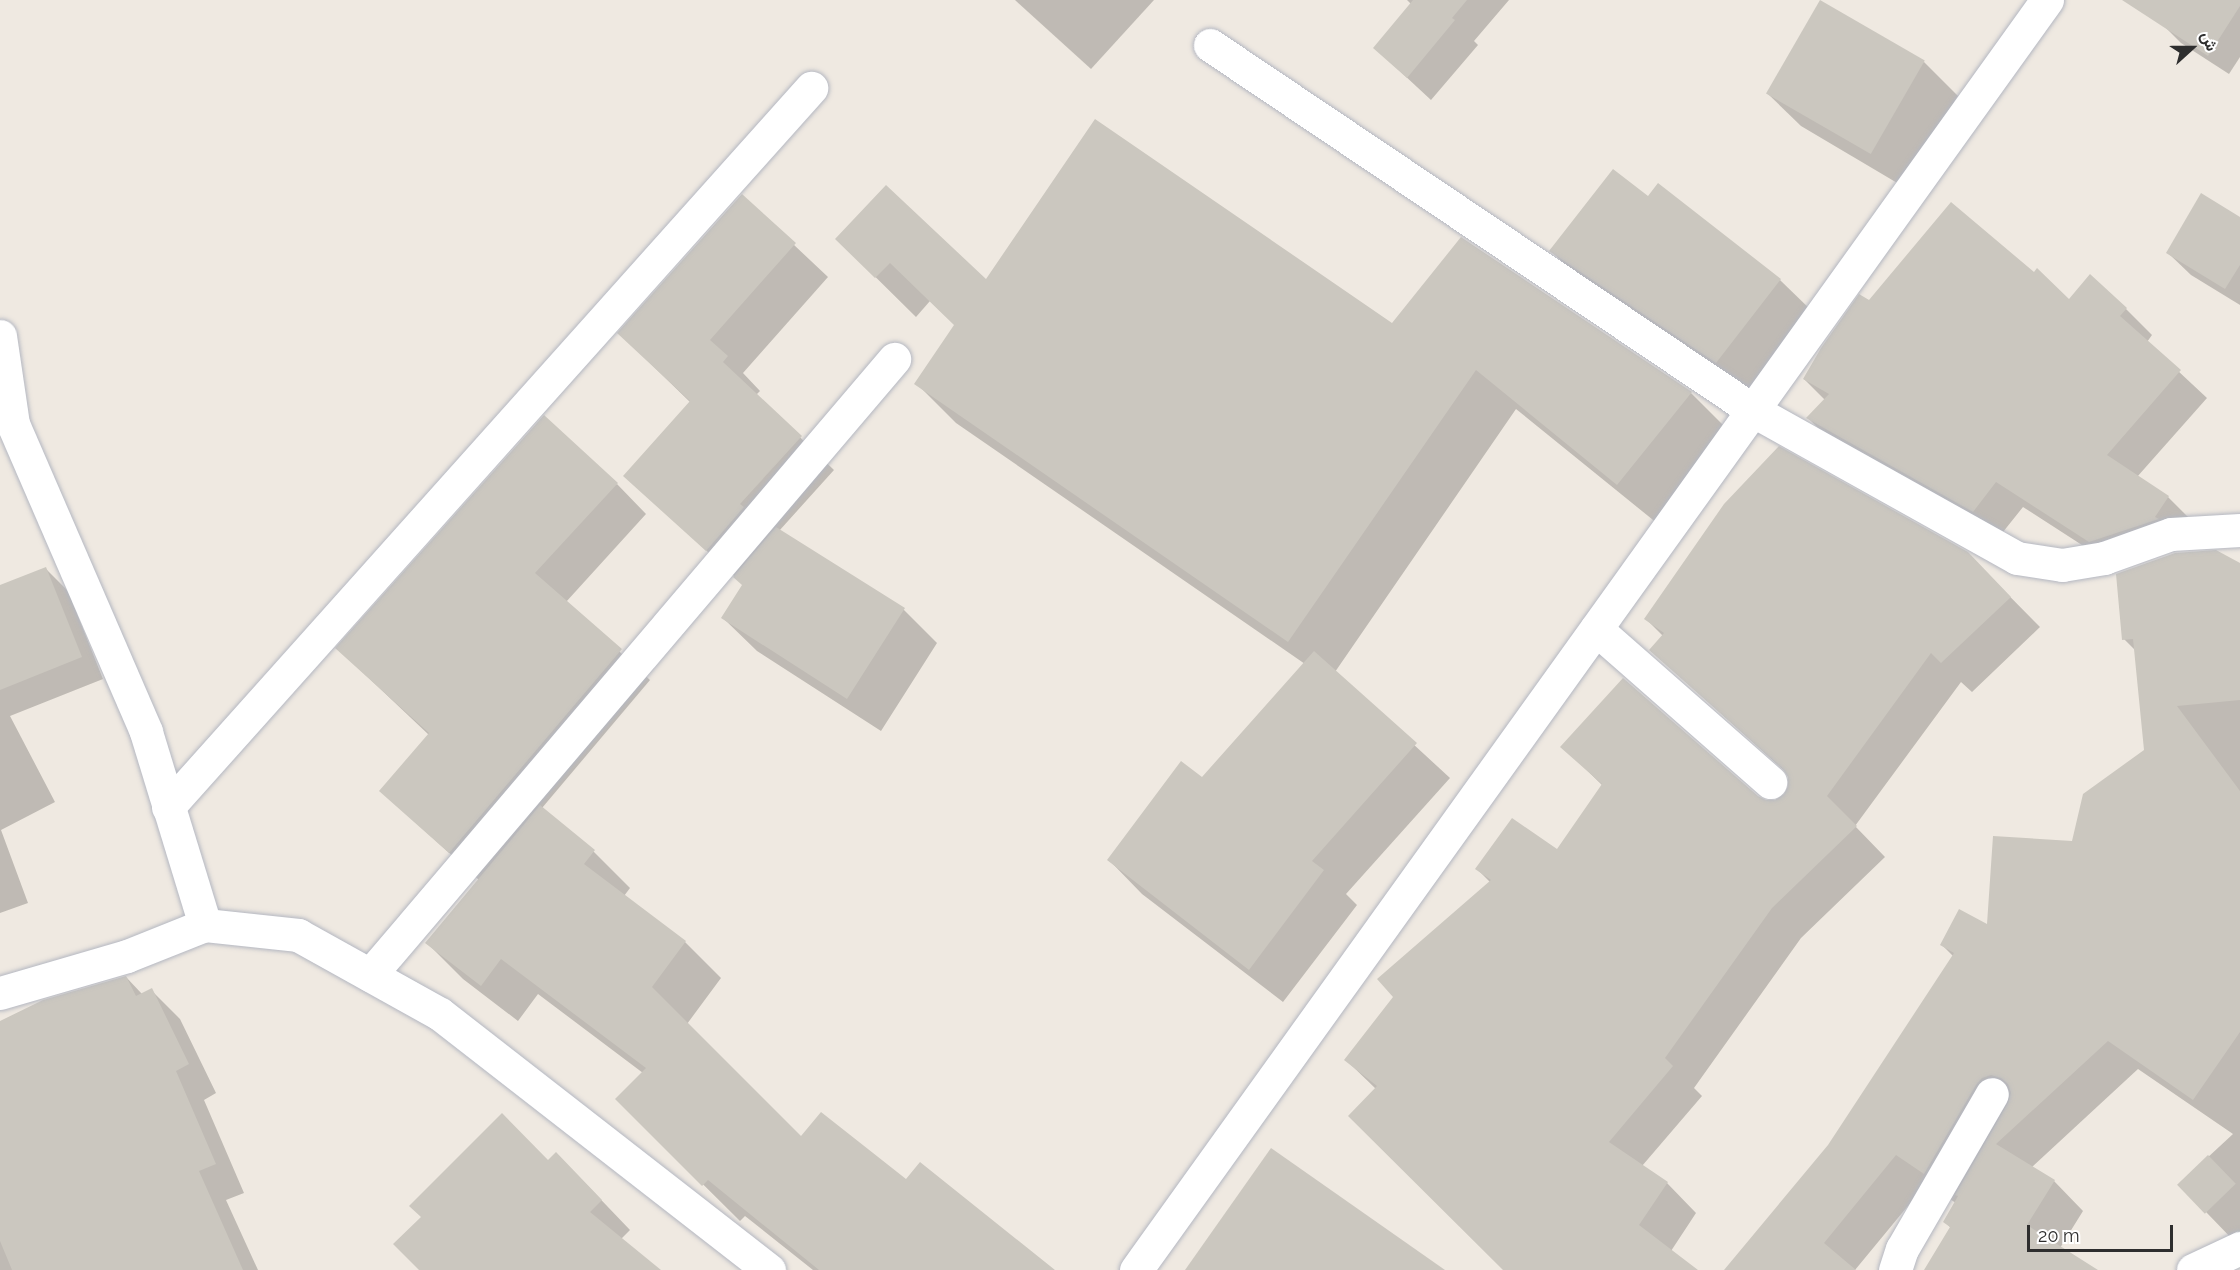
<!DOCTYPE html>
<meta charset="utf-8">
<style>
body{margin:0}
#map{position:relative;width:2240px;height:1270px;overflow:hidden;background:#efe9e1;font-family:Raleway,Vazirmatn,sans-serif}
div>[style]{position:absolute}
.shadow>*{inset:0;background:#0003}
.building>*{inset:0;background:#cbc7bf;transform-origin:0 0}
.roads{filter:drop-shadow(0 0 2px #b4b7c1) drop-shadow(0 0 2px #b4b7c1)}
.minor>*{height:33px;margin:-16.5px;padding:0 16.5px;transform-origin:16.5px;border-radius:16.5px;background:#fff}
span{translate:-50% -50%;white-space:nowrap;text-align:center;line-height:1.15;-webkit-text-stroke:6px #fff;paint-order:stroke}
.north{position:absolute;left:2162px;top:18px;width:60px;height:60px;-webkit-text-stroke:4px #fff;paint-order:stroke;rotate:69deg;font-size:16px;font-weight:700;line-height:24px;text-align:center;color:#2e2e2e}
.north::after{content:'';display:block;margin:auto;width:21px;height:27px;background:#2e2e2e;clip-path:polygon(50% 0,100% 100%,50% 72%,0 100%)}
.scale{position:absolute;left:2027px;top:1225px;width:146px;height:27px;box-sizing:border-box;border:3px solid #2e2e2e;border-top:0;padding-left:8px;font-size:18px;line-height:21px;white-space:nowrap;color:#2e2e2e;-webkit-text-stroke:4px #fff;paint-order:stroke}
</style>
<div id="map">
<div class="shadow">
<i style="clip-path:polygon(1015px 0,1154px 0,1091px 69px)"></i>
<i style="clip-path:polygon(1407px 0,1509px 0,1474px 41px,1478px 45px,1431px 100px,1375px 48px,1411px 4px)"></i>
<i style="clip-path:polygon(2176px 0,2240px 0,2240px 57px,2229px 74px,2181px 43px,2161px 23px)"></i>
<i style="clip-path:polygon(1924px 62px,1958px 96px,1904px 187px,1801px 126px,1767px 93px)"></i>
<i style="clip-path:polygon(742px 196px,828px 277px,743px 373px,760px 391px,756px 395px,834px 470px,779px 531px,904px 610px,937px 643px,881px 731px,757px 651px,723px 618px,744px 585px,625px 476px,691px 403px,619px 333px)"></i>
<i style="clip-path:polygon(1649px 198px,1780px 280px,1814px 313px,1750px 395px,1585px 284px,1551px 251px)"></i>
<i style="clip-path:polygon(2240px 218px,2240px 305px,2191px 275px,2167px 252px)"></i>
<i style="clip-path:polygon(837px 239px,986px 281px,1393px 325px,1462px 239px,1691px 393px,1731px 433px,1658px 524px,1516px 409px,1335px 672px,1450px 778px,1346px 894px,1357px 905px,1283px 1002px,1142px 894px,1109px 860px,1202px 779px,1305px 664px,956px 423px,916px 383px,956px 326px,930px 301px,916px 317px)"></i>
<i style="clip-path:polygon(2034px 274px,2069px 301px,2126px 309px,2152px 335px,2147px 342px,2207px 398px,2137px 477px,2168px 497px,2194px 523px,2116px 567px,2023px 507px,1999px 537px,1834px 444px,1808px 418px,1825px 400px,1804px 379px,1869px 302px)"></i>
<i style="clip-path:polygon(617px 484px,646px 514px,566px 602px,650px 680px,542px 808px,594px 852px,630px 888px,624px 896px,685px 942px,721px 978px,687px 1024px,802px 1138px,906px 1181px,1053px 1270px,813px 1270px,745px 1216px,740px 1221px,617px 1099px,643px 1073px,538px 994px,518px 1021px,463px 979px,427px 943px,479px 880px,381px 791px,429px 735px,337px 648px)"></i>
<i style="clip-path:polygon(1967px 553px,2040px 627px,1972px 692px,1961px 682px,1855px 826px,1885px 857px,1801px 938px,1694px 1088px,1702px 1096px,1642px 1166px,1667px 1183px,1696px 1213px,1671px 1251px,1695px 1270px,1505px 1270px,1376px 1089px,1346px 1060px,1490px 882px,1477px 869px,1557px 851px,1603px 786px,1563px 747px,1765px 802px,1776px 801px,1786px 795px,1790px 787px,1789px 775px,1651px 650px,1664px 637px,1646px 619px)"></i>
<i style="clip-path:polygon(2240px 565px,2240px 1238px,2235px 1242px,2179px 1184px,2233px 1134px,2138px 1069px,2031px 1168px,2054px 1181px,2083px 1211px,2060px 1248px,2088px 1270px,1925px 1270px,1951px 1228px,1945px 1222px,1956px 1203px,1926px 1184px,1855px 1270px,1726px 1270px,1829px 1146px,1953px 956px,1942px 945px,1989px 926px,2074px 842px,2146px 750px,2136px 651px,2124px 639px)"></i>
<i style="clip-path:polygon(46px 569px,68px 591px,103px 679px,10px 716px,55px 802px,1px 830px,28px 903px,0 913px,0 587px)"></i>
<i style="clip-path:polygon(126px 977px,142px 994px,151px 990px,180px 1019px,216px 1093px,204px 1100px,244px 1193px,226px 1200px,258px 1270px,0 1270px,0 1063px)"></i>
<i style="clip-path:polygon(548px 1162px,585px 1183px,630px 1230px,621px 1239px,659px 1270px,421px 1270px)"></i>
</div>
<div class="building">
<i style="clip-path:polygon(1413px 0,1467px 0,1452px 18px,1455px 20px,1407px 78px,1373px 48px)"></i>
<i style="left:1820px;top:0;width:121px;height:108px;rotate:30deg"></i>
<i style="clip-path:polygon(2122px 0,2240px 0,2240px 6px,2208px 56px)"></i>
<i style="clip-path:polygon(1095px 119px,1392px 323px,1461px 237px,1692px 392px,1617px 485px,1476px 370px,1288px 642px,914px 384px,954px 325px,890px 263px,875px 278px,835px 239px,886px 185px,986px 279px)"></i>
<i style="clip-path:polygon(1613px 169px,1648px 196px,1658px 183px,1781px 279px,1716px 363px,1549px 251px)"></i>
<i style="clip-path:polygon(2201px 193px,2240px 217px,2240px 265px,2225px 289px,2166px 253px)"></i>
<i style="clip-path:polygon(742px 194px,796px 243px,710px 340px,728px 356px,723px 362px,802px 436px,740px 504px,744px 507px,706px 551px,623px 476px,690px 401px,617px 333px)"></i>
<i style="clip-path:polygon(1951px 202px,2034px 272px,2037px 268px,2069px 299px,2090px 274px,2127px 308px,2120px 316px,2181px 370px,2107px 455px,2169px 496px,2155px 517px,2159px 519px,2089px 542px,1996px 482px,1973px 512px,1806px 418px,1829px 394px,1803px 379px,1821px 348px,1859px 294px,1869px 300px)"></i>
<i style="clip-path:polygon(544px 415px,618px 483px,535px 573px,622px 649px,449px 853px,379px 791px,429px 733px,335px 648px)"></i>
<i style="clip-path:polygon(1779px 446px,1968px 552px,2011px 597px,1941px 663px,1931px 653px,1827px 796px,1857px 826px,1772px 908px,1665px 1058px,1673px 1066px,1609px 1142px,1668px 1182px,1639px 1225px,1698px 1270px,1503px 1270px,1348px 1116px,1377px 1086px,1344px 1060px,1393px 997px,1377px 979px,1491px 880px,1475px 869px,1512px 818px,1557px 849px,1602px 784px,1560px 747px,1623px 678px,1758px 796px,1766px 800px,1775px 800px,1784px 794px,1788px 786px,1788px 777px,1782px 768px,1649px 650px,1664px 633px,1644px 619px,1724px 504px)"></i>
<i style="clip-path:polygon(776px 527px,905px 608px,847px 699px,721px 618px,742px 585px,733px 577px)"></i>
<i style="clip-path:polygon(2216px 550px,2240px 563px,2240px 700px,2177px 706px,2240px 791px,2240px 1032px,2193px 1100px,2108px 1041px,1996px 1144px,2055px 1180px,2027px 1225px,2098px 1270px,1924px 1270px,1950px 1227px,1943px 1222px,1958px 1196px,1955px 1195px,2008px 1103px,2011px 1093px,2008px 1084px,2001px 1078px,1991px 1075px,1982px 1078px,1976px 1085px,1924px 1174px,1896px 1155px,1824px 1243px,1856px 1270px,1724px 1270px,1828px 1145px,1954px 953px,1940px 945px,1959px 909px,1987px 924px,1993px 836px,2072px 841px,2083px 794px,2144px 750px,2133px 639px,2122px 640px,2116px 574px,2175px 553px)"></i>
<i style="clip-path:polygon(46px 567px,82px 657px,0 690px,0 585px)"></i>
<i style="clip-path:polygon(1314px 651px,1417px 743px,1312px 861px,1324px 870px,1249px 970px,1107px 860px,1181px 761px,1202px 777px)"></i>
<i style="clip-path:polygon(540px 805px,595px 850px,584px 864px,686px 941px,652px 987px,801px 1136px,821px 1112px,906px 1179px,920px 1162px,1055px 1270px,819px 1270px,708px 1180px,702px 1186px,615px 1099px,646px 1068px,501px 959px,481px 986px,425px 943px)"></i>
<i style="clip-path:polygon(126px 976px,136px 996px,152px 988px,189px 1064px,176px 1071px,216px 1164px,199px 1171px,243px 1270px,12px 1270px,0 1241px,0 1021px,43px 1000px)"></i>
<i style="clip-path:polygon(502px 1113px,548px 1160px,556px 1152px,602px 1200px,590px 1212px,661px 1270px,419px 1270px,393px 1244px,421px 1217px,409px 1206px)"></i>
<i style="clip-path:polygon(1271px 1148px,1445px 1270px,1185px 1270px)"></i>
<i style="left:2208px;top:1155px;width:40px;height:43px;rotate:46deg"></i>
</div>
<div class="roads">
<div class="minor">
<i style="left:1210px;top:45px;width:656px;rotate:33.93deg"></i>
<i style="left:1754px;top:411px;width:301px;rotate:29.2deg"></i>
<i style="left:2017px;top:558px;width:46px;rotate:8.8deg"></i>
<i style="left:2062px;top:565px;width:43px;rotate:-9.5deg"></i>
<i style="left:2104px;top:558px;width:71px;rotate:-19.7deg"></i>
<i style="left:2171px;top:534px;width:69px;rotate:-3.3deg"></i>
<i style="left:0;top:336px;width:89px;rotate:81.6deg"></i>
<i style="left:13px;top:424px;width:335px;rotate:66.6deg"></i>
<i style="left:146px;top:732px;width:202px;rotate:73deg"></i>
<i style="left:1596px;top:629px;width:232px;rotate:41.3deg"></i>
<i style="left:168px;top:807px;width:965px;rotate:-48.19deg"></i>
<i style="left:370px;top:975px;width:809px;rotate:-49.61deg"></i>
<i style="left:0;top:993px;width:132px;rotate:-16.2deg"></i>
<i style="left:127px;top:956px;width:84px;rotate:-21.7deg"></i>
<i style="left:205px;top:925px;width:94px;rotate:6.1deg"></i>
<i style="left:298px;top:935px;width:162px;rotate:29.1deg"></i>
<i style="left:440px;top:1014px;width:417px;rotate:37.9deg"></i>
<i style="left:1136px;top:1270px;width:1563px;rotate:-54.35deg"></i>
<i style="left:1895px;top:1270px;width:22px;rotate:-72deg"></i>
<i style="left:1902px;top:1249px;width:179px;rotate:-59.9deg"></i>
<i style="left:2193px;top:1270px;width:52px;rotate:-25.1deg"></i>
</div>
</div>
<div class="north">ش</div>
<div class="scale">20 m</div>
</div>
